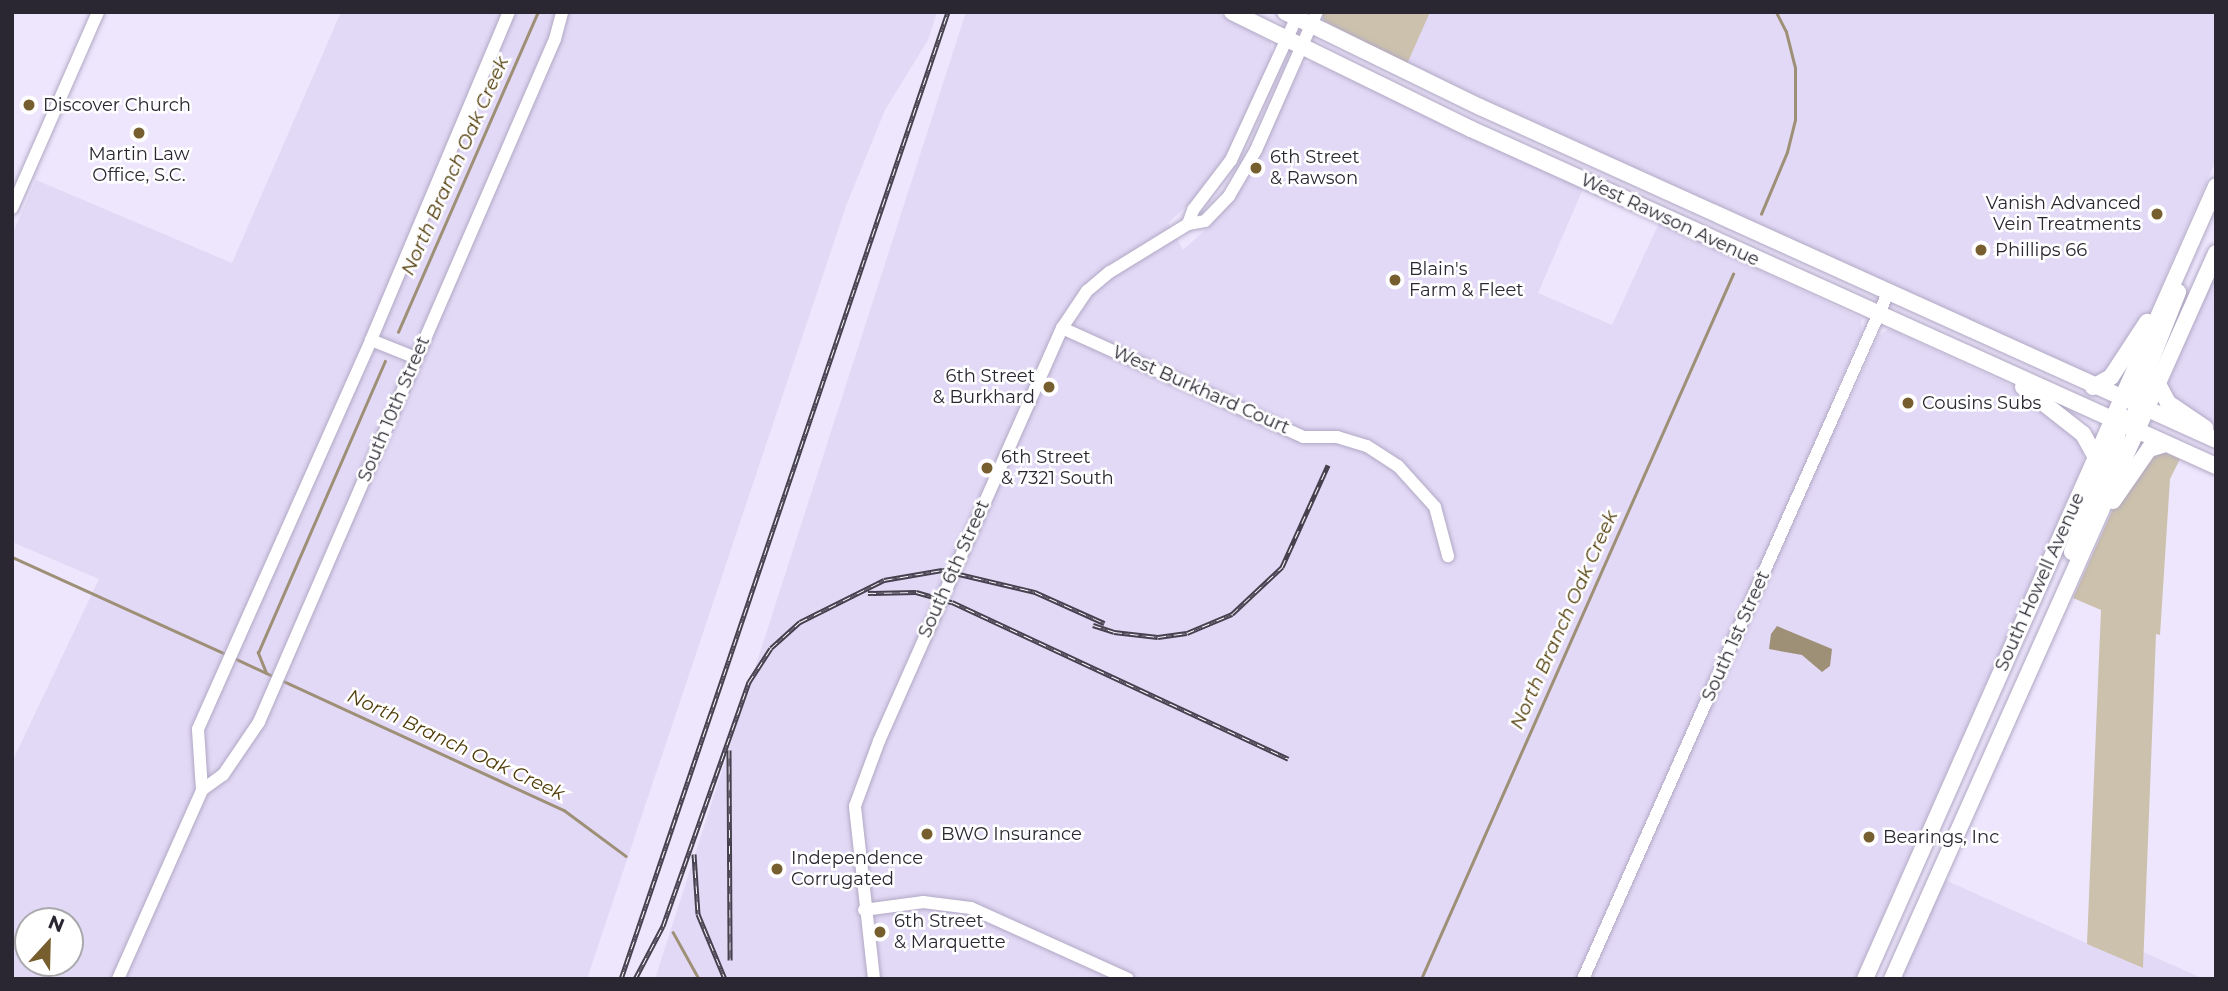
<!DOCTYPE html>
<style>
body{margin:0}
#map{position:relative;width:2228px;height:991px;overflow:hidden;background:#ede6fd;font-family:Montserrat,sans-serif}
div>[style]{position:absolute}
.built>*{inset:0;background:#e2d9f6}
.green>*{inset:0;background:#ccc1ac}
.water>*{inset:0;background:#9e9076}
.stream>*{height:2.5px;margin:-1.25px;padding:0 1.25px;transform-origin:1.25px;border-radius:1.25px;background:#9e9076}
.roads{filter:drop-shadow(0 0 2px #b1a8c4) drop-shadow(0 0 2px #b1a8c4)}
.minor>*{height:12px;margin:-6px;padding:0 6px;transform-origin:6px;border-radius:6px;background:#fff}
.major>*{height:16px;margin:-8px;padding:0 8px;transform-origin:8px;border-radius:8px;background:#fff}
.rail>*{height:5px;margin-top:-2.5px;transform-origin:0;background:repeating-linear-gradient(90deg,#fff 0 8px,#46414e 0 16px);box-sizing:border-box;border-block:2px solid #46414e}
.dots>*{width:19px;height:19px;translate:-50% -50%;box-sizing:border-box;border:4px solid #fff;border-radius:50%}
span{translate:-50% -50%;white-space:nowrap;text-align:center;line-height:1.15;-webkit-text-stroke:5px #fff;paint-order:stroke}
.poi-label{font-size:18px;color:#2b2732}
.left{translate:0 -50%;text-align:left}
.right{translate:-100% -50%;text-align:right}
.street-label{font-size:18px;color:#2b2732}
.water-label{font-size:19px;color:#503b07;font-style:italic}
.frame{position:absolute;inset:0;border:14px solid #2b2732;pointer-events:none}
.north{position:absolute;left:14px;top:907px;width:70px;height:70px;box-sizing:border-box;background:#fff;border:2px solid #aaa9ad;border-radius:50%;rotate:22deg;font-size:19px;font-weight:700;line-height:28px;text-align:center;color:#2b2732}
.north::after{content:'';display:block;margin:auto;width:24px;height:32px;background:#765e2f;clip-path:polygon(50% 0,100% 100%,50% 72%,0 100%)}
</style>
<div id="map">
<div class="built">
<i style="clip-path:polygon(evenodd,341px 12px,937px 12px,928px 40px,885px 110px,846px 206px,587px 979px,12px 979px,12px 762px,99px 579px,12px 542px,12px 235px,36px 180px,232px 263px,341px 12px,28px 921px,70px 921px,70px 963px,28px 963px,28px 921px)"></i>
<i style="clip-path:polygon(966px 12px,1216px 12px,1271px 42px,1272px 57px,1227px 156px,1207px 187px,1168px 223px,1183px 250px,1211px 225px,1245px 183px,1297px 71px,1303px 63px,1313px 62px,1583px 189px,1538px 293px,1612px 325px,1659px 223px,1861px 318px,1862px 332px,1831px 402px,1846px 408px,1878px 336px,1889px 329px,2014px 387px,2083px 441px,2083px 464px,1855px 979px,655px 979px)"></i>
<i style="clip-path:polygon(1305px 12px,2216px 12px,2216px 160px,2150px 312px,2102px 380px,1407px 64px)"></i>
<i style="clip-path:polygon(2216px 272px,2216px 429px,2170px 399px,2166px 386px)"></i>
<i style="clip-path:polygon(1945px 880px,2142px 968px,2143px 952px,2204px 979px,1901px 979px)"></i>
</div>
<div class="green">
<i style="clip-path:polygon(1430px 12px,1407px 64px,1324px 21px,1322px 14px)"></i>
<i style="clip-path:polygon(2160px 450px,2180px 459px,2170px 479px,2160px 635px,2156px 634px,2143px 968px,2087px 944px,2101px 610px,2073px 598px,2112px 511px,2147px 455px)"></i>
</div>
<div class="water">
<i style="clip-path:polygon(1777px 626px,1832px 649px,1830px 666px,1822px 672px,1802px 655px,1769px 649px,1771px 634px)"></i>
</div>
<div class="stream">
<i style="left:1761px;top:214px;width:67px;rotate:-67.2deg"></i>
<i style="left:1787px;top:152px;width:33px;rotate:-76deg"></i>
<i style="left:1795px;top:120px;width:52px;rotate:-90deg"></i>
<i style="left:1795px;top:68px;width:37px;rotate:-104deg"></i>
<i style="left:1786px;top:32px;width:22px;rotate:-117deg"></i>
<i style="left:398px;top:332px;width:349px;rotate:-66.4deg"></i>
<i style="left:12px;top:557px;width:237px;rotate:24.4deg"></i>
<i style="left:234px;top:658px;width:45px;rotate:24.9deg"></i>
<i style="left:266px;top:673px;width:22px;rotate:-112deg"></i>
<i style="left:258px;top:653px;width:318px;rotate:-66.5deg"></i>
<i style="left:281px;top:680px;width:311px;rotate:24.7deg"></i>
<i style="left:564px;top:810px;width:77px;rotate:36.6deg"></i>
<i style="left:673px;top:932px;width:54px;rotate:61deg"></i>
<i style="left:1421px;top:979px;width:771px;rotate:-66.13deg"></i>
</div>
<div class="roads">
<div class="minor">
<i style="left:12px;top:208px;width:214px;rotate:-66.3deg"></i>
<i style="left:1188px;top:224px;width:15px;rotate:-70deg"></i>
<i style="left:1193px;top:210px;width:63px;rotate:-52.8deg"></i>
<i style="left:1231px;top:160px;width:163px;rotate:-65.3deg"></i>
<i style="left:1062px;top:328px;width:265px;rotate:24.3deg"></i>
<i style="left:1303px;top:437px;width:34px"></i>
<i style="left:1337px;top:437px;width:31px;rotate:17deg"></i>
<i style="left:1367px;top:446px;width:37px;rotate:33deg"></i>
<i style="left:1398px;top:466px;width:55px;rotate:47.9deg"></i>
<i style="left:1435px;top:507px;width:51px;rotate:75.1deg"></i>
<i style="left:371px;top:340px;width:48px;rotate:21.8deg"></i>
<i style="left:202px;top:790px;width:61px;rotate:-93.8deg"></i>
<i style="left:198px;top:729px;width:426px;rotate:-66deg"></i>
<i style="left:371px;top:340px;width:356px;rotate:-67.2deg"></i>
<i style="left:864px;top:910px;width:60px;rotate:-7.7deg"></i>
<i style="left:923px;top:902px;width:48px;rotate:7.1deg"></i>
<i style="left:971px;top:908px;width:172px;rotate:24.3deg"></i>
<i style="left:118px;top:979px;width:207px;rotate:-66deg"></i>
<i style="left:202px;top:790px;width:26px;rotate:-36deg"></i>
<i style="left:223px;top:775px;width:64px;rotate:-55.8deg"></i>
<i style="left:259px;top:722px;width:744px;rotate:-66.57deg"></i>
<i style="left:555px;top:39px;width:28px;rotate:-75deg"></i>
<i style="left:874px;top:979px;width:174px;rotate:-96.3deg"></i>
<i style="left:855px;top:806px;width:69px;rotate:-69.7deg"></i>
<i style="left:879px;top:741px;width:452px;rotate:-66.1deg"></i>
<i style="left:1062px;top:328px;width:45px;rotate:-56deg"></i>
<i style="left:1087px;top:291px;width:30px;rotate:-40deg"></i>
<i style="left:1110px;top:272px;width:92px;rotate:-31.6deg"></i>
<i style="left:1188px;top:224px;width:17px;rotate:-10deg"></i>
<i style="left:1205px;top:221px;width:35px;rotate:-46deg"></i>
<i style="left:1229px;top:196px;width:53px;rotate:-59.6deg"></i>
<i style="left:1256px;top:150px;width:151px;rotate:-66.2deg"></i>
<i style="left:1583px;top:979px;width:751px;rotate:-66.03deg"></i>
</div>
<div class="major">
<i style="left:1232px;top:12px;width:266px;rotate:26.1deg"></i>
<i style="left:1471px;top:129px;width:818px;rotate:24.34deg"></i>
<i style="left:1285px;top:12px;width:217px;rotate:26deg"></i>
<i style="left:1480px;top:107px;width:808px;rotate:24.34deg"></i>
<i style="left:2158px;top:384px;width:21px;rotate:62deg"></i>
<i style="left:2168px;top:403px;width:45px;rotate:34deg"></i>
<i style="left:2023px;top:387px;width:76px;rotate:38.1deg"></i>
<i style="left:2083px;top:434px;width:25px;rotate:61deg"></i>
<i style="left:2093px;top:387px;width:21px;rotate:-29deg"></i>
<i style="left:2111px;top:377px;width:66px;rotate:-56.8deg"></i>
<i style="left:2135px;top:415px;width:33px;rotate:-78deg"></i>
<i style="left:2142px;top:383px;width:98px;rotate:-68.4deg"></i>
<i style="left:2113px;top:501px;width:63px;rotate:-55.3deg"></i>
<i style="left:2149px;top:449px;width:17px;rotate:-17deg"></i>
<i style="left:2072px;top:552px;width:116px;rotate:-68.3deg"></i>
<i style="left:2115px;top:444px;width:29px;rotate:-76deg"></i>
<i style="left:1865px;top:979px;width:867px;rotate:-66.12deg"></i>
<i style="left:1892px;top:979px;width:795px;rotate:-65.95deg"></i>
</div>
</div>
<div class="rail">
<i style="left:868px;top:593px;width:48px;rotate:-1.2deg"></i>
<i style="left:916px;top:592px;width:37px;rotate:16deg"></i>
<i style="left:952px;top:602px;width:371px;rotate:25deg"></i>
<i style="left:1093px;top:625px;width:22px;rotate:18deg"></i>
<i style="left:1114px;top:632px;width:44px;rotate:6.5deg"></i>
<i style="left:1158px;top:637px;width:29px;rotate:-8deg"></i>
<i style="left:1187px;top:633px;width:49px;rotate:-22.9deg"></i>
<i style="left:1232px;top:614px;width:69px;rotate:-43.2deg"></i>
<i style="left:1282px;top:567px;width:112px;rotate:-65.7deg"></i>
<i style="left:729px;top:750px;width:210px;rotate:89.7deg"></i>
<i style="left:694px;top:854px;width:60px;rotate:86.2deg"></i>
<i style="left:698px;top:914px;width:70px;rotate:67.4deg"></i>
<i style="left:621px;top:979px;width:1021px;rotate:-71.32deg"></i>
<i style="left:635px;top:979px;width:60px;rotate:-62.2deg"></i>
<i style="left:663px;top:926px;width:259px;rotate:-70.6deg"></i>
<i style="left:749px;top:682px;width:40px;rotate:-57.1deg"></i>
<i style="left:771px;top:648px;width:39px;rotate:-42deg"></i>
<i style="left:800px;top:622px;width:94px;rotate:-26.6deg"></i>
<i style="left:884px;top:580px;width:59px;rotate:-9.8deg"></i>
<i style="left:942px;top:570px;width:96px;rotate:13.3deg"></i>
<i style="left:1035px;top:592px;width:76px;rotate:24.2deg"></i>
</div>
<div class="dots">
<i style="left:29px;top:105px;background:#765e2f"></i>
<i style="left:139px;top:133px;background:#765e2f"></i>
<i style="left:1256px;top:168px;background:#765e2f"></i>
<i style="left:2157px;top:214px;background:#765e2f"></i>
<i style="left:1981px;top:250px;background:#765e2f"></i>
<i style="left:1395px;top:280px;background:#765e2f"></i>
<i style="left:1049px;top:387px;background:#765e2f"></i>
<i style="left:1908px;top:403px;background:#765e2f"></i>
<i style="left:987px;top:468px;background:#765e2f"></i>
<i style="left:927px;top:834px;background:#765e2f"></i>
<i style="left:1869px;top:837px;background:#765e2f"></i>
<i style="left:777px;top:869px;background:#765e2f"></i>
<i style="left:880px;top:932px;background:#765e2f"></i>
</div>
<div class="poi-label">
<span class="left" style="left:43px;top:105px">Discover Church</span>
<span style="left:139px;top:165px">Martin Law<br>Office, S.C.</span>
<span class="left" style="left:1270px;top:168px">6th Street<br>&amp; Rawson</span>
<span class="right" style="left:2141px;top:214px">Vanish Advanced<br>Vein Treatments</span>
<span class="left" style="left:1995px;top:250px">Phillips 66</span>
<span class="left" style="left:1409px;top:280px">Blain's<br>Farm &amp; Fleet</span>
<span class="right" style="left:1035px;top:387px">6th Street<br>&amp; Burkhard</span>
<span class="left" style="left:1922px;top:403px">Cousins Subs</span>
<span class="left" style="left:1001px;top:468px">6th Street<br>&amp; 7321 South</span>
<span class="left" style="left:941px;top:834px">BWO Insurance</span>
<span class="left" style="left:1883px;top:837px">Bearings, Inc</span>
<span class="left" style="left:791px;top:869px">Independence<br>Corrugated</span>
<span class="left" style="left:894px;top:932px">6th Street<br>&amp; Marquette</span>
</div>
<div class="street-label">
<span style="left:1670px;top:220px;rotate:25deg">West Rawson Avenue</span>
<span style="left:1201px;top:390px;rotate:24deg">West Burkhard Court</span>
<span style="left:394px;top:409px;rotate:-67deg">South 10th Street</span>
<span style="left:954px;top:569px;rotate:-66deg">South 6th Street</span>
<span style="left:2040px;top:582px;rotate:-66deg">South Howell Avenue</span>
<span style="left:1736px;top:636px;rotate:-66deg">South 1st Street</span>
</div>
<div class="water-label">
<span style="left:455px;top:166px;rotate:-66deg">North Branch Oak Creek</span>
<span style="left:1564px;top:620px;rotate:-66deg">North Branch Oak Creek</span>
<span style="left:456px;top:745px;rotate:25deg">North Branch Oak Creek</span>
</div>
<div class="frame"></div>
<div class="north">N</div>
</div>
